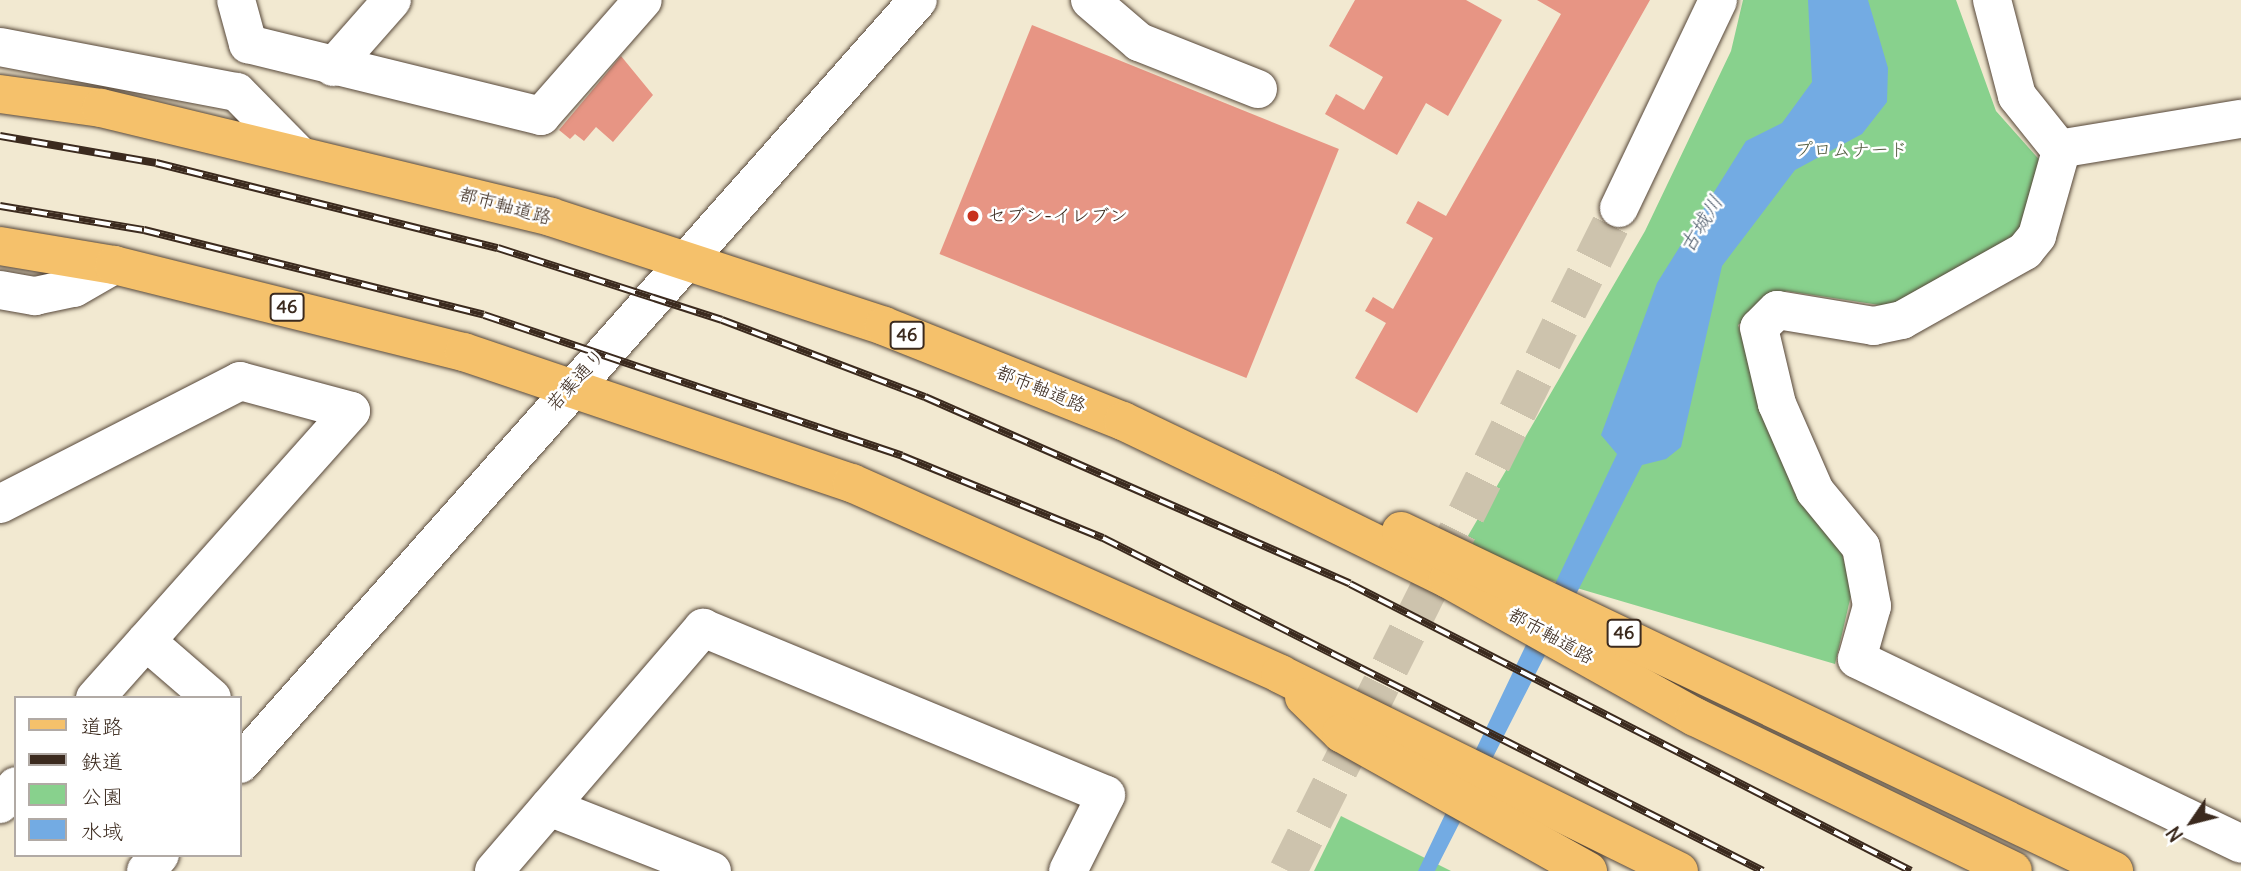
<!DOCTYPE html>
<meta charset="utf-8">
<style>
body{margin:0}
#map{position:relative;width:2241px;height:871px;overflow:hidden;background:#f2e9d1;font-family:Delius,"Klee One",sans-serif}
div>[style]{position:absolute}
.green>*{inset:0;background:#88d18d}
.water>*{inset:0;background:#73abe3}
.building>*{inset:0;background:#e79584;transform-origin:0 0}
.minor-tunnel>*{height:38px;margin-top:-19px;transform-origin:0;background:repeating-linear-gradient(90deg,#cdc3ad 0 38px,transparent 0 57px)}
.roads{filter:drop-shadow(0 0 2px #564739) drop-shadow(0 0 2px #564739)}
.minor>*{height:38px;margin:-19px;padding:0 19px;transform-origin:19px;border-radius:19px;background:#fff}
.major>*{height:38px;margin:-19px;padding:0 19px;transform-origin:19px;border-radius:19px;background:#f5c16b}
.rail>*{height:8px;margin-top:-4px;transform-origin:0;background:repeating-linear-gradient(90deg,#fff 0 16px,#3b2a1e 0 32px);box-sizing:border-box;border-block:2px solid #3b2a1e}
.dots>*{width:19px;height:19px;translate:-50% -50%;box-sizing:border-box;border:4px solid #fff;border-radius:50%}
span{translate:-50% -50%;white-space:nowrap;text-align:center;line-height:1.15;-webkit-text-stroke:5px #fff;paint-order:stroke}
.shield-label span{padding:2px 5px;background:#fff;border:2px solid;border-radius:5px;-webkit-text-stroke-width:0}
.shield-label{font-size:18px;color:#3b2a1e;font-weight:700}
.park-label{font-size:19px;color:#525c3f}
.street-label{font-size:19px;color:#3b2a1e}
.poi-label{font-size:19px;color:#3b2a1e}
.left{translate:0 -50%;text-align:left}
.water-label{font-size:21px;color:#515e6d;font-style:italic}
.legend{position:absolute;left:14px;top:696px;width:228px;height:161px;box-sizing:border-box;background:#fff;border:2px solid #b1aaa5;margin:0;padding:9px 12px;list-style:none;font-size:21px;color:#3b2a1e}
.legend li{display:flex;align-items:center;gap:14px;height:35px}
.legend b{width:35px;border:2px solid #b1aaa5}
.north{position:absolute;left:2157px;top:787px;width:70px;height:70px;-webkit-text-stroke:5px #fff;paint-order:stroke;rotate:235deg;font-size:19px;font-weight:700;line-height:28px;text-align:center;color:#3b2a1e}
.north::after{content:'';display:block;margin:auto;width:24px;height:32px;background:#3b2a1e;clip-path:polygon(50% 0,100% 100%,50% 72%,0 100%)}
</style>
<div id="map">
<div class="green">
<i style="clip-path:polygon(1743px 0,1956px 0,1996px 111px,2044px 165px,2018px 237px,1893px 307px,1786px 291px,1738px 325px,1794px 492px,1838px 539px,1852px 591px,1835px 664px,1458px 553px,1645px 231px,1731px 51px)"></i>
<i style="clip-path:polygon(1341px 816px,1451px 871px,1314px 871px)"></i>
</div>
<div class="water">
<i style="clip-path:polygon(1808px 0,1868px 0,1888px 68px,1887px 102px,1862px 134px,1795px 170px,1722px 266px,1681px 447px,1666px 459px,1642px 465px,1435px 871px,1418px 871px,1617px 454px,1601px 435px,1657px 283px,1746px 141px,1782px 123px,1812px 82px)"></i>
</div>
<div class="building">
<i style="clip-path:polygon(1355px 0,1466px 0,1502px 20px,1448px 116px,1426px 103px,1397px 155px,1325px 114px,1336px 94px,1364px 110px,1383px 77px,1329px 46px)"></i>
<i style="clip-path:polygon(1537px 0,1650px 0,1417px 413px,1355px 378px,1386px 323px,1365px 311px,1373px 297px,1393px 309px,1433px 238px,1406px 223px,1418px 201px,1446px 216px,1561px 14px)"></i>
<i style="left:1032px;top:25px;width:331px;height:247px;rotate:22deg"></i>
<i style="clip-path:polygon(621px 56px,653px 95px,613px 142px,596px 127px,584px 141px,575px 134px,570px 139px,559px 130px)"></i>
</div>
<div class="minor-tunnel">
<i style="left:1288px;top:871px;width:741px;rotate:-63.47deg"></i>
</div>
<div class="roads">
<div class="minor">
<i style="left:236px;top:0;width:46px;rotate:74.7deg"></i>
<i style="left:248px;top:44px;width:302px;rotate:13.8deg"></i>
<i style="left:541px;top:116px;width:154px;rotate:-48.7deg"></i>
<i style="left:1090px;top:0;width:65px;rotate:40.6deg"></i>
<i style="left:1139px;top:42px;width:128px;rotate:21.6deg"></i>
<i style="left:1992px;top:0;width:99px;rotate:75.4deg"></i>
<i style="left:2017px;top:96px;width:70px;rotate:51.3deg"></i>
<i style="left:2061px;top:151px;width:88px;rotate:105.8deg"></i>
<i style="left:2037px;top:236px;width:19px;rotate:129deg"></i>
<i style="left:2025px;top:251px;width:141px;rotate:150.7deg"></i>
<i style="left:1902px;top:320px;width:29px;rotate:168deg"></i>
<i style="left:1874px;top:326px;width:98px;rotate:-170.6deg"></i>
<i style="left:1777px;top:310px;width:25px;rotate:135deg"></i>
<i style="left:1759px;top:328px;width:78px;rotate:76.7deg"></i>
<i style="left:1777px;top:404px;width:95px;rotate:66.4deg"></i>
<i style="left:1815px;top:491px;width:72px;rotate:50.6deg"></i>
<i style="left:1861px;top:547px;width:60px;rotate:79.4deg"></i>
<i style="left:1872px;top:606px;width:55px;rotate:105.8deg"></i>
<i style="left:1857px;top:659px;width:426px;rotate:25.7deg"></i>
<i style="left:0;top:47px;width:241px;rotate:10.8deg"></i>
<i style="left:237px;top:92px;width:86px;rotate:45.5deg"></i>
<i style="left:333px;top:67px;width:89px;rotate:-48.6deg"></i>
<i style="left:2059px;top:149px;width:184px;rotate:-9.4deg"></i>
<i style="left:1619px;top:208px;width:230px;rotate:-64.5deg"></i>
<i style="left:0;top:290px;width:36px;rotate:10deg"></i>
<i style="left:35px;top:296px;width:40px;rotate:-12deg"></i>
<i style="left:74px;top:288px;width:46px;rotate:-29.9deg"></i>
<i style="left:0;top:504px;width:270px;rotate:-27.1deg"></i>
<i style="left:240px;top:381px;width:115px;rotate:15.1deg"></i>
<i style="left:351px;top:411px;width:385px;rotate:131.7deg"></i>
<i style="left:146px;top:641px;width:87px;rotate:40.8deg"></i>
<i style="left:240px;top:764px;width:1021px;rotate:-48.41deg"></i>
<i style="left:0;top:804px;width:24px;rotate:-48deg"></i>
<i style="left:549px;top:807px;width:175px;rotate:21.4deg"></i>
<i style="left:146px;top:871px;width:21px;rotate:-49deg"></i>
<i style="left:494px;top:871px;width:321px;rotate:-49.3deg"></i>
<i style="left:703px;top:628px;width:436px;rotate:22.5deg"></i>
<i style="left:1106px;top:795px;width:85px;rotate:116.6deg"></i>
</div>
<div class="major">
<i style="left:0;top:94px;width:102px;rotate:7.9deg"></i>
<i style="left:101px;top:108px;width:463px;rotate:13.6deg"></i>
<i style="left:551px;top:217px;width:350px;rotate:18.1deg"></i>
<i style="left:884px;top:326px;width:257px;rotate:21.7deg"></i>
<i style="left:1123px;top:421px;width:160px;rotate:25.6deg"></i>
<i style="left:1267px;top:490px;width:202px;rotate:26.2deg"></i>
<i style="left:1448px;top:579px;width:283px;rotate:29.2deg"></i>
<i style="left:1695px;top:717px;width:353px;rotate:25.8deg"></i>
<i style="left:0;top:246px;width:116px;rotate:9.5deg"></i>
<i style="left:114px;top:265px;width:361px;rotate:14deg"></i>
<i style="left:464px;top:352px;width:410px;rotate:18.7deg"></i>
<i style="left:852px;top:483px;width:469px;rotate:24deg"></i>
<i style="left:1280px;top:674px;width:445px;rotate:26.3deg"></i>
<i style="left:1401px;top:531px;width:790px;rotate:25.49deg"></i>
<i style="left:1304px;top:697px;width:52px;rotate:44.2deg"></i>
<i style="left:1341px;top:733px;width:283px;rotate:29.2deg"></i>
</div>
</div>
<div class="rail">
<i style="left:0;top:136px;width:158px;rotate:9.8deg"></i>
<i style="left:156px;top:163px;width:352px;rotate:14deg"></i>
<i style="left:498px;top:248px;width:235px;rotate:17.8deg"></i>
<i style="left:722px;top:320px;width:217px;rotate:20.8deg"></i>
<i style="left:925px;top:397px;width:464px;rotate:23.7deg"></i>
<i style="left:1350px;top:584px;width:630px;rotate:27.09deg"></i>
<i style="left:0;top:206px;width:146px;rotate:9.5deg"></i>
<i style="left:144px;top:230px;width:350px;rotate:14deg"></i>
<i style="left:484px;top:315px;width:441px;rotate:18.6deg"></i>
<i style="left:902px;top:456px;width:217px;rotate:22.2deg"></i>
<i style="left:1103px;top:538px;width:739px;rotate:26.77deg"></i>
</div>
<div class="dots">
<i style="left:973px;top:216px;background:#c8321e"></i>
</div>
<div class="shield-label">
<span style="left:287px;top:307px">46</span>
<span style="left:907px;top:335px">46</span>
<span style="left:1624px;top:633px">46</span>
</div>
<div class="park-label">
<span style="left:1851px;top:150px">プロムナード</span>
</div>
<div class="street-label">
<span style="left:505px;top:206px;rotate:15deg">都市軸道路</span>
<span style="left:576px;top:380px;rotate:-48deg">若葉通り</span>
<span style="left:1041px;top:389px;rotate:22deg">都市軸道路</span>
<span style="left:1551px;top:636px;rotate:29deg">都市軸道路</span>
</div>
<div class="poi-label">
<span class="left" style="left:987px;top:216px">セブン-イレブン</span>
</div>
<div class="water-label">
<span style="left:1701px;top:224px;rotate:-58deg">古城川</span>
</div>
<ul class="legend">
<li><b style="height:9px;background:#f5c16b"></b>道路</li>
<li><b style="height:9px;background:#3b2a1e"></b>鉄道</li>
<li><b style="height:19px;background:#88d18d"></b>公園</li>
<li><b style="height:19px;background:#73abe3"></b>水域</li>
</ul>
<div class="north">N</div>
</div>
